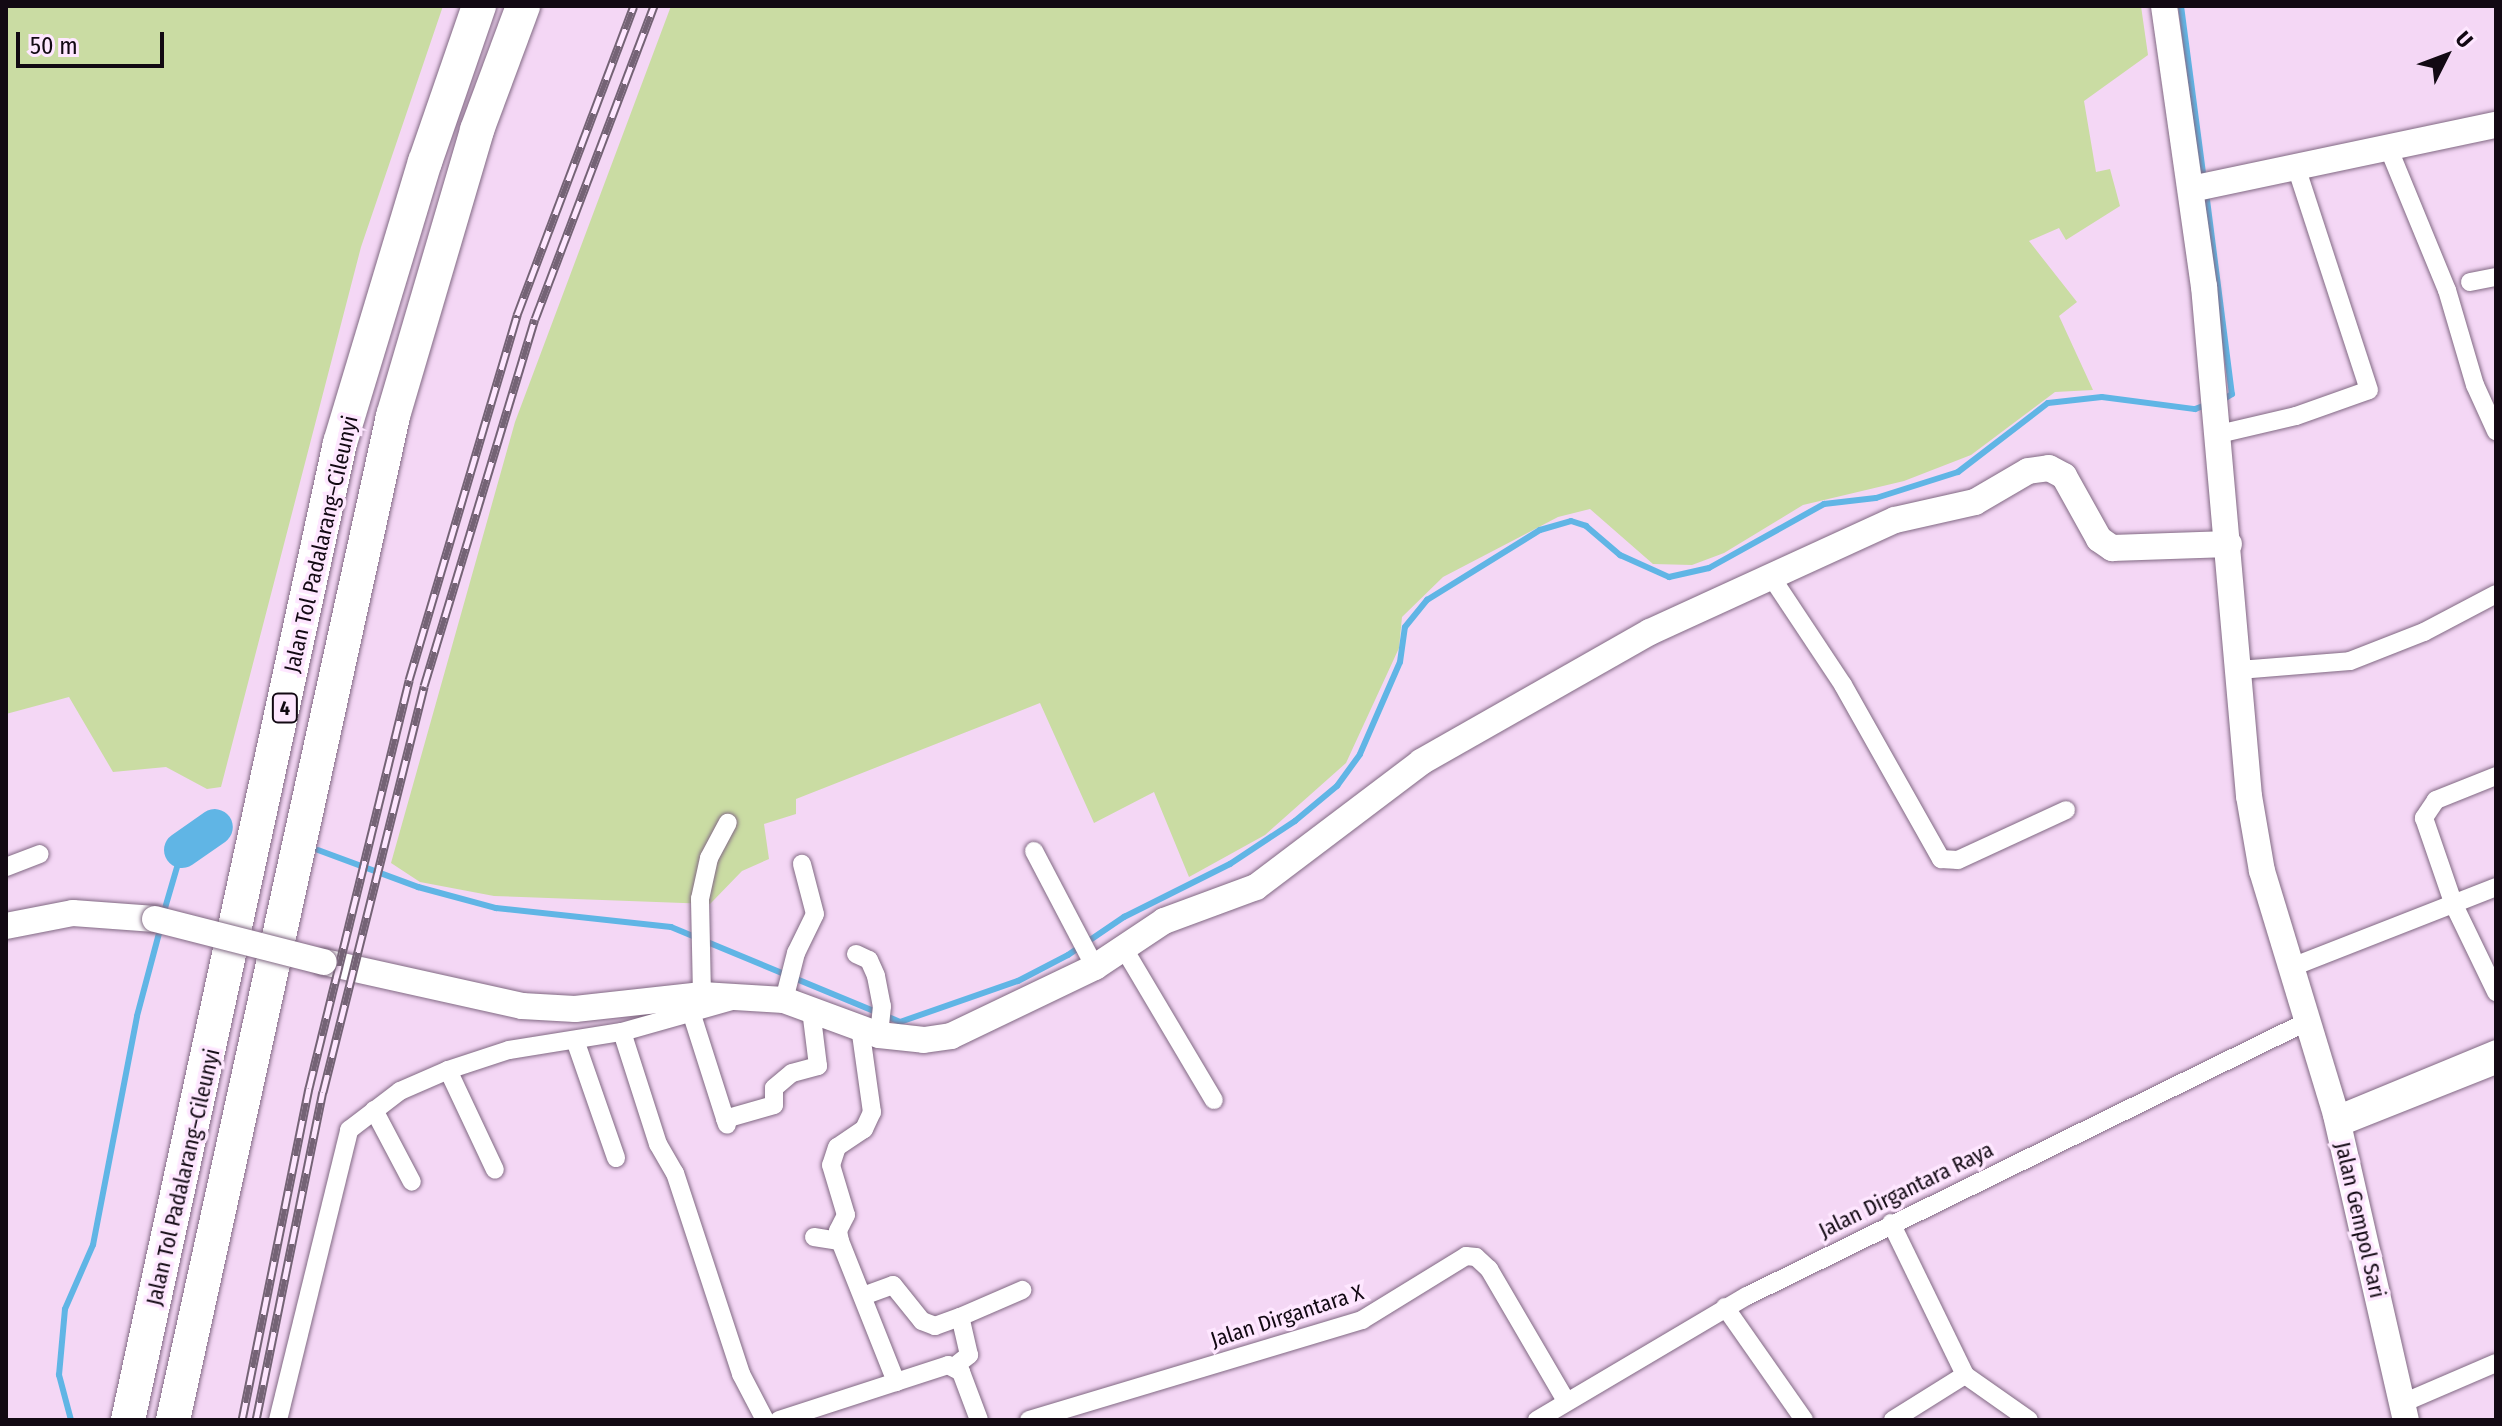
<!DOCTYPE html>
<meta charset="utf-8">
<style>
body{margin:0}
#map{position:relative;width:2502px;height:1426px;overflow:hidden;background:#f4d7f5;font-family:"Fira Sans Condensed",sans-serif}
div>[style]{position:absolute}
.green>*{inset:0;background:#cadca3}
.stream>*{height:6px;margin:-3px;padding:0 3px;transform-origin:3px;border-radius:3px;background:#60b5e5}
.river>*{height:36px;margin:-18px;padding:0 18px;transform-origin:18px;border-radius:18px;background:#60b5e5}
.roads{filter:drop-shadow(0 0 2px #816983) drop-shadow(0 0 2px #816983)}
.street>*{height:18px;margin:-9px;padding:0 9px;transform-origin:9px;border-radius:9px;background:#fff}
.secondary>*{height:26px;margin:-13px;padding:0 13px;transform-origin:13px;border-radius:13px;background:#fff}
.highway>*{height:34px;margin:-17px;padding:0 17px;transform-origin:17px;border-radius:17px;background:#fff}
.rail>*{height:9px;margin-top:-4.5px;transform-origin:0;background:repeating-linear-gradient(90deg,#fee7ff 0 18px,#746375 0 36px);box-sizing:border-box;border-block:2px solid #746375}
.bridges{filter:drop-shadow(0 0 2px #816983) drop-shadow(0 0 2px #816983)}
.secondary-bridge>*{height:26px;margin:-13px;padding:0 13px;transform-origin:13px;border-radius:13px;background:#fff}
span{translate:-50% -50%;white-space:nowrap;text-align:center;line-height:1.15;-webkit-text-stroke:7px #fee7ff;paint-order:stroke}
.shield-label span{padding:2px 6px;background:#fee7ff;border:2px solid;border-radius:6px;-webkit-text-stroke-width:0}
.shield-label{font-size:20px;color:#120913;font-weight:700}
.street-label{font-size:22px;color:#120913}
.frame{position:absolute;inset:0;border:8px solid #120913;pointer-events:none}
.north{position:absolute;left:2406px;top:16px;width:80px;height:80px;-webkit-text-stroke:6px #fee7ff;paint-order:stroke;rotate:48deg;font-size:22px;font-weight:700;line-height:32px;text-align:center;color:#120913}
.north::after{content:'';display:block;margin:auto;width:28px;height:36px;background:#120913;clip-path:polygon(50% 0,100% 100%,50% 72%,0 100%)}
.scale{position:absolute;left:16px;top:32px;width:148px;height:36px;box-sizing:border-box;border:4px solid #120913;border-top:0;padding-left:10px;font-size:24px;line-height:28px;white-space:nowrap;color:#120913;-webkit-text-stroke:6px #fee7ff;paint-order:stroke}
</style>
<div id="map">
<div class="green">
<i style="clip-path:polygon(6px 6px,443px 6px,361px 247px,221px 787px,207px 789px,166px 767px,113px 772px,69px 697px,6px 714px)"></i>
<i style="clip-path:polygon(671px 6px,2141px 6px,2148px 55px,2084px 101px,2096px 172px,2110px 169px,2120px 206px,2066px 240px,2059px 228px,2029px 241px,2077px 302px,2059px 316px,2093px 390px,2055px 392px,1971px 455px,1904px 481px,1803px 505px,1724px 553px,1692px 565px,1653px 564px,1590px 509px,1558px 517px,1443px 577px,1402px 617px,1399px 648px,1346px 763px,1265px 835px,1189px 877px,1154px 792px,1094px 823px,1040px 703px,796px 799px,796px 814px,764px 824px,769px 859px,742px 871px,710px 904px,494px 896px,420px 882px,391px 863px,515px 422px)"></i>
</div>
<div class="stream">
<i style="left:2181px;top:6px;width:177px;rotate:82.5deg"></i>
<i style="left:2206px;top:192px;width:204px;rotate:82.7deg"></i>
<i style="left:2232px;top:394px;width:13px;rotate:148deg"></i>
<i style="left:318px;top:850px;width:107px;rotate:20.3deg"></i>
<i style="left:418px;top:887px;width:81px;rotate:15.1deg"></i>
<i style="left:496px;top:908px;width:176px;rotate:6.2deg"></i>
<i style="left:671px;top:927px;width:248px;rotate:22.5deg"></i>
<i style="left:900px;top:1022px;width:125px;rotate:-19.2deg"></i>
<i style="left:1018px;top:981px;width:56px;rotate:-27.5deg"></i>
<i style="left:1068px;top:955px;width:68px;rotate:-34.2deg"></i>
<i style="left:1124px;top:917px;width:119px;rotate:-26.6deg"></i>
<i style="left:1230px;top:864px;width:78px;rotate:-33.5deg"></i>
<i style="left:1295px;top:821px;width:55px;rotate:-39.8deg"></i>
<i style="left:1337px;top:786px;width:39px;rotate:-54deg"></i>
<i style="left:1360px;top:754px;width:100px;rotate:-66.5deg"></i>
<i style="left:1400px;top:662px;width:35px;rotate:-82deg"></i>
<i style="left:1405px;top:627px;width:35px;rotate:-51deg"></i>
<i style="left:1427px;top:600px;width:133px;rotate:-31.8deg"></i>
<i style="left:1540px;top:530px;width:32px;rotate:-16deg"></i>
<i style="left:1571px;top:521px;width:16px;rotate:18deg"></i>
<i style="left:1586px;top:526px;width:45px;rotate:40.5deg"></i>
<i style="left:1620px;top:555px;width:54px;rotate:24.2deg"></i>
<i style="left:1669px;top:577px;width:41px;rotate:-12.7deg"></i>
<i style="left:1709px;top:568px;width:132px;rotate:-29.1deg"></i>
<i style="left:1824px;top:504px;width:52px;rotate:-6.6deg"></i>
<i style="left:1876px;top:498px;width:86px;rotate:-17.6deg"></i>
<i style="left:1958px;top:472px;width:113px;rotate:-37.5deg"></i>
<i style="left:2048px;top:403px;width:54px;rotate:-6.3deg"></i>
<i style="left:2102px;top:397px;width:94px;rotate:7.4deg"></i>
<i style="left:2195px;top:409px;width:12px;rotate:-20deg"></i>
<i style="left:163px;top:915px;width:68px;rotate:-73.7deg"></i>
<i style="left:71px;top:1420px;width:47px;rotate:-104.9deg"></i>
<i style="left:59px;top:1375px;width:66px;rotate:-84.8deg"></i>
<i style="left:65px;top:1309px;width:70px;rotate:-66.4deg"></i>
<i style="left:93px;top:1245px;width:233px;rotate:-79.1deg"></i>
<i style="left:137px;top:1016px;width:93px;rotate:-75.1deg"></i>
</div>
<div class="river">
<i style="left:182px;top:850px;width:40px;rotate:-34.9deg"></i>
</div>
<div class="roads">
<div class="street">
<i style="left:2388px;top:147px;width:155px;rotate:67.6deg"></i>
<i style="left:2447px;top:290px;width:99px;rotate:73.6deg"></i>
<i style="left:2475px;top:385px;width:51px;rotate:65.5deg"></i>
<i style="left:2470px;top:282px;width:26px;rotate:-11deg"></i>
<i style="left:2219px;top:434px;width:79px;rotate:-13.2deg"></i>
<i style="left:2296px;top:416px;width:77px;rotate:-19.6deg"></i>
<i style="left:2369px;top:390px;width:235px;rotate:-108.1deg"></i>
<i style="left:1772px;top:578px;width:128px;rotate:56.4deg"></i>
<i style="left:1843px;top:685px;width:200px;rotate:60.6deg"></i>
<i style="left:1941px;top:859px;width:17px;rotate:3deg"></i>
<i style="left:1958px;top:860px;width:119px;rotate:-24.8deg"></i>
<i style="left:2239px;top:670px;width:111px;rotate:-4.6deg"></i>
<i style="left:2350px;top:661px;width:79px;rotate:-21.4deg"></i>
<i style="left:2424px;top:632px;width:81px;rotate:-27.8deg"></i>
<i style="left:2496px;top:776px;width:65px;rotate:158.2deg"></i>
<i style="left:2436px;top:800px;width:22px;rotate:124deg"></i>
<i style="left:2424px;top:818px;width:92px;rotate:71deg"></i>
<i style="left:2454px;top:905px;width:97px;rotate:64.2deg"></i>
<i style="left:1034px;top:851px;width:131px;rotate:62.3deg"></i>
<i style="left:6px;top:867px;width:36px;rotate:-21deg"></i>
<i style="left:1123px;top:947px;width:178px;rotate:59.3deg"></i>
<i style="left:856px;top:954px;width:14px;rotate:25deg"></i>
<i style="left:869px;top:960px;width:17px;rotate:66deg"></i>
<i style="left:876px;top:976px;width:31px;rotate:79deg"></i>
<i style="left:882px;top:1006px;width:29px;rotate:96deg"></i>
<i style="left:2292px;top:967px;width:219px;rotate:-21.4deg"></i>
<i style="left:702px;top:995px;width:96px;rotate:-91.2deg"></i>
<i style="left:700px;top:899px;width:42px;rotate:-77.6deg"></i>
<i style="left:709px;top:858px;width:40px;rotate:-62deg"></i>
<i style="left:784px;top:1000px;width:49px;rotate:-75.7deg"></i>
<i style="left:796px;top:953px;width:43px;rotate:-64deg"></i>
<i style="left:815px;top:914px;width:52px;rotate:-104.6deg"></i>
<i style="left:692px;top:1015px;width:115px;rotate:72.3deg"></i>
<i style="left:860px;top:1027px;width:86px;rotate:82deg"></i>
<i style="left:872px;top:1112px;width:19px;rotate:115deg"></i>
<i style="left:864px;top:1129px;width:32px;rotate:146deg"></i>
<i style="left:837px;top:1147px;width:19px;rotate:108deg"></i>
<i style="left:831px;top:1165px;width:52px;rotate:73.3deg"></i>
<i style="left:846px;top:1215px;width:18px;rotate:117deg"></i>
<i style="left:838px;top:1231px;width:10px;rotate:79deg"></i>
<i style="left:840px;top:1241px;width:152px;rotate:68.3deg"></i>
<i style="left:622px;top:1032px;width:118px;rotate:72.2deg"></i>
<i style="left:658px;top:1144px;width:34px;rotate:60deg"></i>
<i style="left:675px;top:1173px;width:212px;rotate:71.8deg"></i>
<i style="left:741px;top:1374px;width:52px;rotate:62.4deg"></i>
<i style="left:575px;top:1040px;width:125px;rotate:70.8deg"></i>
<i style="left:448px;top:1070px;width:110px;rotate:64.8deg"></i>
<i style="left:374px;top:1110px;width:81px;rotate:62.2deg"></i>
<i style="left:2336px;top:1115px;width:173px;rotate:-22.4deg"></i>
<i style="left:725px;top:1119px;width:51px;rotate:-15.9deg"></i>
<i style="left:774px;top:1105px;width:17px;rotate:-90deg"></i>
<i style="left:774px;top:1088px;width:23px;rotate:-40deg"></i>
<i style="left:792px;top:1073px;width:27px;rotate:-15deg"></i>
<i style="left:818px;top:1066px;width:56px;rotate:-97.1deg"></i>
<i style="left:2338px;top:1128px;width:170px;rotate:-21.7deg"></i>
<i style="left:1891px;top:1223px;width:169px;rotate:64deg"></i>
<i style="left:1965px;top:1375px;width:78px;rotate:35.1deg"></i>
<i style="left:814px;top:1237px;width:26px;rotate:9deg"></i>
<i style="left:863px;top:1296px;width:32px;rotate:-20deg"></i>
<i style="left:893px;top:1285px;width:46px;rotate:51.1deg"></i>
<i style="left:922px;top:1321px;width:14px;rotate:21deg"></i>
<i style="left:935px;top:1326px;width:27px;rotate:-20deg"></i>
<i style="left:1725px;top:1307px;width:138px;rotate:55deg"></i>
<i style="left:955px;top:1366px;width:18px;rotate:-38deg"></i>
<i style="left:969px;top:1355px;width:39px;rotate:-103deg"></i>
<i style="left:960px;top:1317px;width:68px;rotate:-23.5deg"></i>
<i style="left:2403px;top:1403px;width:101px;rotate:-23.3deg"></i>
<i style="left:278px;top:1420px;width:299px;rotate:-76.2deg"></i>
<i style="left:349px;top:1130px;width:64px;rotate:-37.4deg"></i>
<i style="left:400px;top:1091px;width:52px;rotate:-23.6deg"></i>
<i style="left:448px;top:1070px;width:64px;rotate:-18.2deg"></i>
<i style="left:509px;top:1050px;width:114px;rotate:-9.1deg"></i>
<i style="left:622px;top:1032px;width:114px;rotate:-15.7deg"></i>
<i style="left:779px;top:1420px;width:178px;rotate:-18deg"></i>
<i style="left:948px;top:1365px;width:15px;rotate:28deg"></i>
<i style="left:961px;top:1372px;width:51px;rotate:69.4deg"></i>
<i style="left:1029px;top:1420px;width:348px;rotate:-16.7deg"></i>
<i style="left:1362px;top:1320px;width:122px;rotate:-31.6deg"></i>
<i style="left:1466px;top:1256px;width:10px;rotate:6deg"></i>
<i style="left:1476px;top:1257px;width:18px;rotate:43deg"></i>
<i style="left:1489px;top:1269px;width:153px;rotate:59.7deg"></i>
<i style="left:1537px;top:1420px;width:244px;rotate:-30.6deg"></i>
<i style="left:1747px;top:1296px;width:625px;rotate:-26.11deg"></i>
<i style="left:1893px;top:1420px;width:85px;rotate:-32deg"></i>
</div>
<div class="secondary">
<i style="left:2164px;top:6px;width:283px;rotate:81.9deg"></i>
<i style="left:2204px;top:286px;width:512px;rotate:84.96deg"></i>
<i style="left:2249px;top:796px;width:76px;rotate:80.2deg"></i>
<i style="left:2262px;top:871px;width:255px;rotate:73.1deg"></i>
<i style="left:2336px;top:1115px;width:313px;rotate:77.1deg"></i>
<i style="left:2191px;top:189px;width:312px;rotate:-11.9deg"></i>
<i style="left:6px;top:926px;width:68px;rotate:-11deg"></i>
<i style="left:73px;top:913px;width:82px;rotate:4.2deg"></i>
<i style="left:324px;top:962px;width:203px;rotate:12.5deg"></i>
<i style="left:522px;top:1006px;width:53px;rotate:3.2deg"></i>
<i style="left:575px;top:1009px;width:128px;rotate:-6.3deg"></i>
<i style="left:702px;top:995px;width:82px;rotate:3.5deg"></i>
<i style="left:784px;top:1000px;width:101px;rotate:20.2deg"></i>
<i style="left:879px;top:1035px;width:45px;rotate:6.3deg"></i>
<i style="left:924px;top:1040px;width:27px;rotate:-8deg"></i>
<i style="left:951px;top:1036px;width:160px;rotate:-25.6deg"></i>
<i style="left:1095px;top:967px;width:83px;rotate:-33.7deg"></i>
<i style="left:1164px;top:921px;width:98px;rotate:-20.3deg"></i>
<i style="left:1256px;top:887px;width:207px;rotate:-37.1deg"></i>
<i style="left:1421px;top:762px;width:263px;rotate:-29.6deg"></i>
<i style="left:1650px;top:632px;width:269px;rotate:-24.6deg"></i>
<i style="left:1895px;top:520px;width:82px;rotate:-12.7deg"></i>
<i style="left:1975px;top:502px;width:61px;rotate:-30.3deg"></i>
<i style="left:2028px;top:471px;width:21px;rotate:-8deg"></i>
<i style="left:2049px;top:468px;width:17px;rotate:28deg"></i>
<i style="left:2064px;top:476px;width:72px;rotate:60.9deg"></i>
<i style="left:2099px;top:539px;width:16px;rotate:35deg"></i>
<i style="left:2112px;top:548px;width:117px;rotate:-2deg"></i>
</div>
<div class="highway">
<i style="left:128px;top:1420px;width:1000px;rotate:-77.76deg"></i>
<i style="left:340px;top:443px;width:294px;rotate:-73.2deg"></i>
<i style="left:425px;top:162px;width:165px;rotate:-70.9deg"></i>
<i style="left:173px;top:1420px;width:1028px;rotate:-77.64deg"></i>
<i style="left:393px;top:416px;width:298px;rotate:-73.6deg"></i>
<i style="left:477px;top:130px;width:132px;rotate:-69.6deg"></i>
</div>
</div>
<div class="rail">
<i style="left:242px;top:1420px;width:339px;rotate:-78.6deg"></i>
<i style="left:309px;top:1088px;width:420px;rotate:-76.2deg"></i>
<i style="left:409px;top:680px;width:381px;rotate:-73.5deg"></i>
<i style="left:517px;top:315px;width:330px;rotate:-69.3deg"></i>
<i style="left:256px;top:1420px;width:335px;rotate:-78.5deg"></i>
<i style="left:323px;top:1092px;width:418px;rotate:-76deg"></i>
<i style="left:424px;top:686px;width:383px;rotate:-73.2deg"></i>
<i style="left:535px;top:319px;width:335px;rotate:-69.2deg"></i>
</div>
<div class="bridges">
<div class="secondary-bridge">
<i style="left:155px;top:919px;width:174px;rotate:14.3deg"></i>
</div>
</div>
<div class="shield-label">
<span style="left:285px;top:708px">4</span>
</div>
<div class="street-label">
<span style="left:321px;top:544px;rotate:-77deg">Jalan Tol Padalarang–Cileunyi</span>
<span style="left:183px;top:1177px;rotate:-77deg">Jalan Tol Padalarang–Cileunyi</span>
<span style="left:1906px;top:1190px;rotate:-26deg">Jalan Dirgantara Raya</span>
<span style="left:2360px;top:1220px;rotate:77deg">Jalan Gempol Sari</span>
<span style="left:1287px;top:1316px;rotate:-18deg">Jalan Dirgantara X</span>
</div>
<div class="frame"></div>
<div class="north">U</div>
<div class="scale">50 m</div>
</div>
